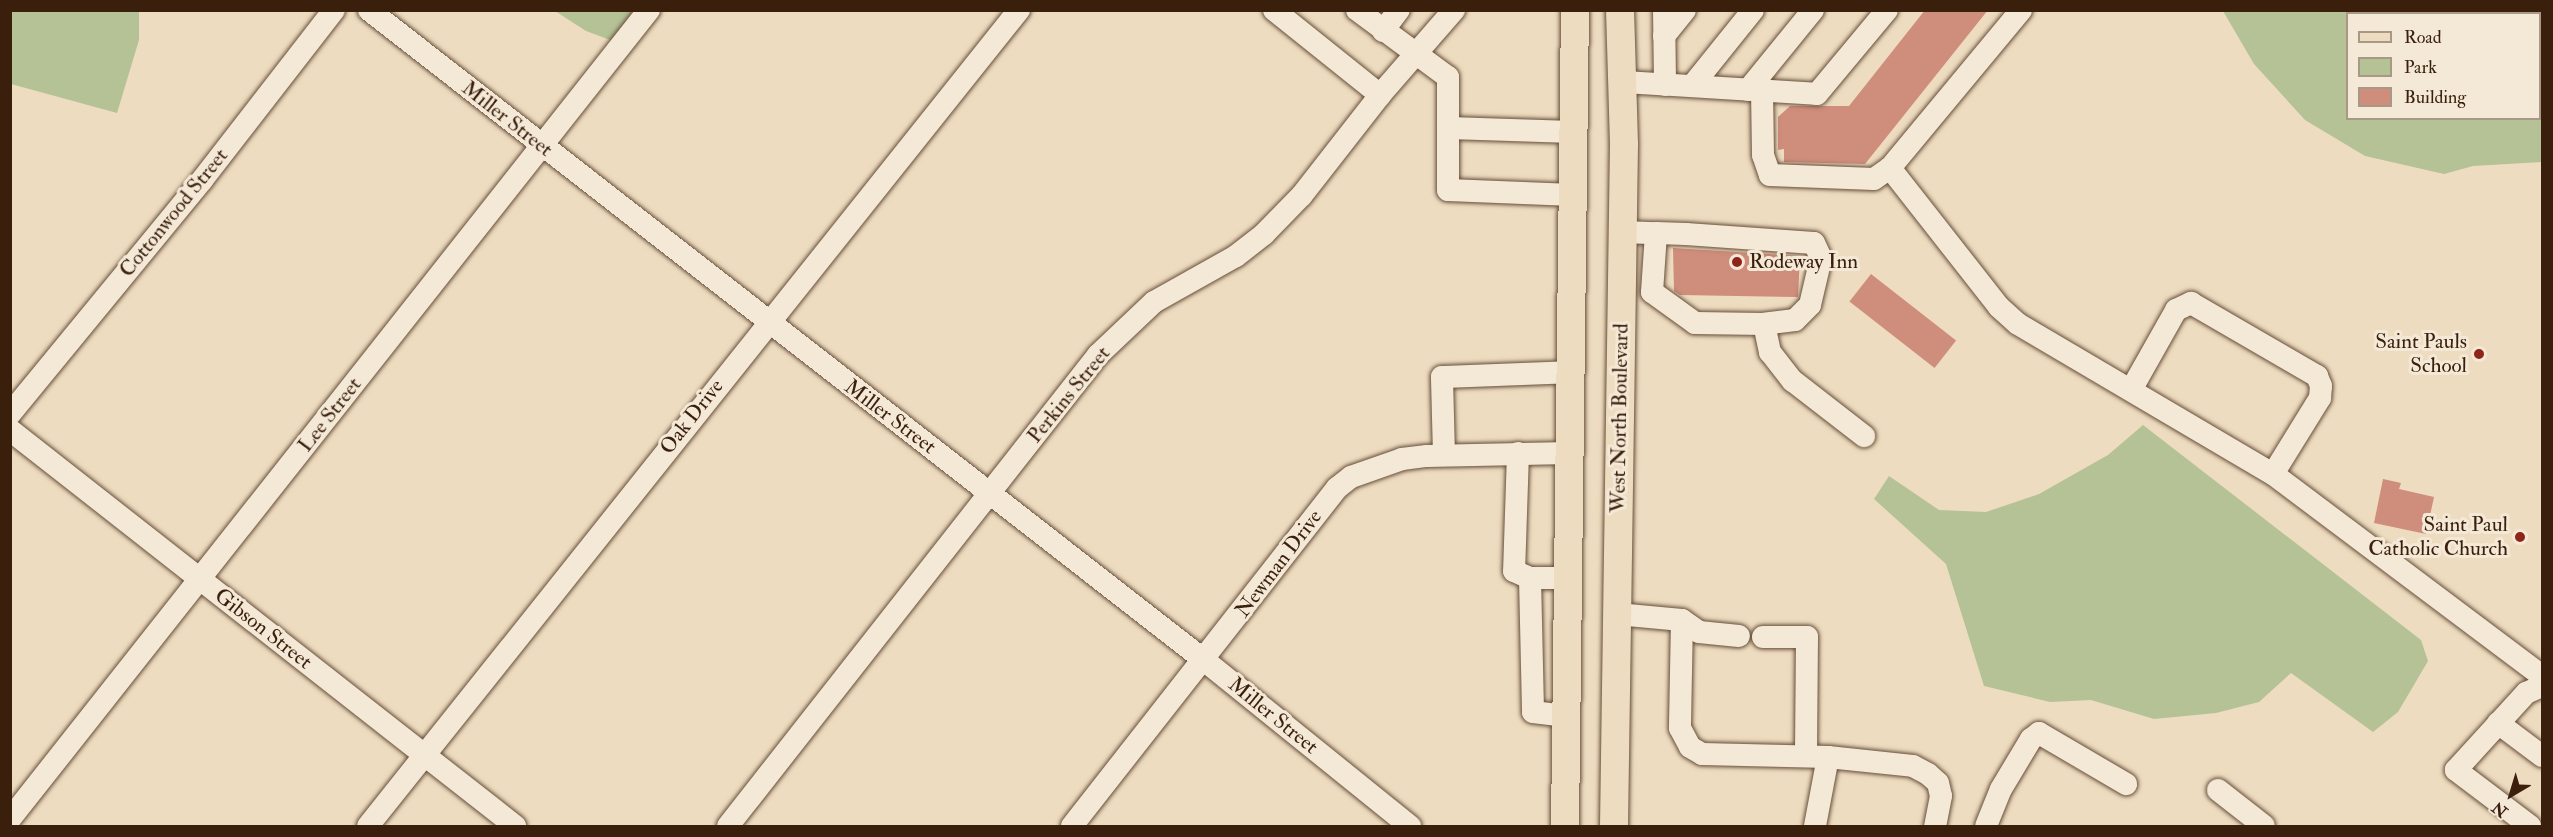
<!DOCTYPE html>
<style>
body{margin:0}
#map{position:relative;width:2553px;height:837px;overflow:hidden;background:#eedcc0;font-family:"IM FELL Double Pica",serif}
div>[style]{position:absolute}
.green>*{inset:0;background:#b4c296}
.building>*{inset:0;background:#cf8d7c;transform-origin:0 0}
.roads{filter:drop-shadow(0 0 2px #664e39) drop-shadow(0 0 2px #664e39)}
.minor>*{height:22px;margin:-11px;padding:0 11px;transform-origin:11px;border-radius:11px;background:#f4e8d6}
.major>*{height:28px;margin:-14px;padding:0 14px;transform-origin:14px;border-radius:14px;background:#eedcc0}
.dots>*{width:16px;height:16px;translate:-50% -50%;box-sizing:border-box;border:3px solid #f4e8d6;border-radius:50%}
span{translate:-50% -50%;white-space:nowrap;text-align:center;line-height:1.15;-webkit-text-stroke:6px #f4e8d6;paint-order:stroke}
.street-label{font-size:21px;color:#391f0c}
.poi-label{font-size:21px;color:#391f0c}
.left{translate:0 -50%;text-align:left}
.right{translate:-100% -50%;text-align:right}
.frame{position:absolute;inset:0;border:12px solid #391f0c;pointer-events:none}
.legend{position:absolute;left:2346px;top:12px;width:195px;height:108px;box-sizing:border-box;background:#f4e8d6;border:2px solid #a99885;margin:0;padding:8px 10px;list-style:none;font-size:18px;color:#391f0c}
.legend li{display:flex;align-items:center;gap:12px;height:30px}
.legend b{width:30px;border:2px solid #a99885}
.north{position:absolute;left:2481px;top:765px;width:60px;height:60px;-webkit-text-stroke:4px #f4e8d6;paint-order:stroke;rotate:218deg;font-size:16px;font-weight:700;line-height:24px;text-align:center;color:#391f0c}
.north::after{content:'';display:block;margin:auto;width:21px;height:27px;background:#391f0c;clip-path:polygon(50% 0,100% 100%,50% 72%,0 100%)}
</style>
<div id="map">
<div class="green">
<i style="clip-path:polygon(10px 11px,139px 11px,139px 40px,117px 113px,11px 84px)"></i>
<i style="clip-path:polygon(555px 11px,637px 11px,613px 41px,586px 31px)"></i>
<i style="clip-path:polygon(evenodd,2223px 11px,2542px 11px,2542px 162px,2473px 166px,2444px 174px,2365px 156px,2305px 120px,2254px 64px,2223px 11px,2348px 14px,2540px 14px,2540px 118px,2348px 118px,2348px 14px)"></i>
<i style="clip-path:polygon(2143px 425px,2421px 640px,2428px 661px,2398px 712px,2373px 732px,2291px 673px,2259px 702px,2216px 713px,2154px 719px,2091px 700px,2050px 702px,1984px 686px,1946px 564px,1874px 499px,1889px 476px,1939px 510px,1986px 512px,2039px 494px,2108px 455px)"></i>
</div>
<div class="building">
<i style="clip-path:polygon(1925px 10px,1988px 10px,1865px 164px,1784px 162px,1784px 149px,1778px 150px,1778px 117px,1790px 106px,1849px 106px)"></i>
<i style="clip-path:polygon(1673px 248px,1800px 256px,1798px 297px,1680px 295px,1674px 291px)"></i>
<i style="left:1871px;top:274px;width:108px;height:35px;rotate:38deg"></i>
<i style="clip-path:polygon(2383px 479px,2401px 483px,2399px 489px,2434px 497px,2426px 534px,2374px 523px)"></i>
</div>
<div class="roads">
<div class="minor">
<i style="left:369px;top:10px;width:1058px;rotate:37.9deg"></i>
<i style="left:1204px;top:660px;width:265px;rotate:38.9deg"></i>
<i style="left:1274px;top:10px;width:136px;rotate:38.7deg"></i>
<i style="left:1357px;top:10px;width:113px;rotate:36.4deg"></i>
<i style="left:1448px;top:77px;width:113px;rotate:90deg"></i>
<i style="left:1448px;top:190px;width:125px;rotate:2.3deg"></i>
<i style="left:1664px;top:10px;width:75px;rotate:89.2deg"></i>
<i style="left:1383px;top:31px;width:26px;rotate:-53deg"></i>
<i style="left:1664px;top:36px;width:33px;rotate:-51deg"></i>
<i style="left:1623px;top:82px;width:194px;rotate:3.5deg"></i>
<i style="left:1817px;top:94px;width:109px;rotate:-50.2deg"></i>
<i style="left:1692px;top:86px;width:97px;rotate:-51.2deg"></i>
<i style="left:1748px;top:90px;width:103px;rotate:-50.9deg"></i>
<i style="left:1762px;top:91px;width:64px;rotate:89.1deg"></i>
<i style="left:1763px;top:155px;width:21px;rotate:71deg"></i>
<i style="left:1770px;top:175px;width:104px;rotate:2.2deg"></i>
<i style="left:1874px;top:179px;width:19px;rotate:-35deg"></i>
<i style="left:1890px;top:168px;width:205px;rotate:-50.3deg"></i>
<i style="left:1449px;top:128px;width:124px;rotate:1.8deg"></i>
<i style="left:1890px;top:168px;width:177px;rotate:51.9deg"></i>
<i style="left:1999px;top:307px;width:25px;rotate:42deg"></i>
<i style="left:2018px;top:324px;width:296px;rotate:30.5deg"></i>
<i style="left:2273px;top:474px;width:336px;rotate:36.9deg"></i>
<i style="left:1623px;top:232px;width:33px;rotate:2deg"></i>
<i style="left:1656px;top:233px;width:30px;rotate:2deg"></i>
<i style="left:1686px;top:234px;width:128px;rotate:4deg"></i>
<i style="left:1814px;top:243px;width:17px;rotate:65deg"></i>
<i style="left:1821px;top:258px;width:48px;rotate:103.2deg"></i>
<i style="left:1810px;top:305px;width:21px;rotate:135deg"></i>
<i style="left:1795px;top:320px;width:31px;rotate:173deg"></i>
<i style="left:1764px;top:324px;width:69px;rotate:-179.2deg"></i>
<i style="left:1695px;top:323px;width:53px;rotate:-144.2deg"></i>
<i style="left:1652px;top:292px;width:59px;rotate:-86.1deg"></i>
<i style="left:1764px;top:324px;width:29px;rotate:78deg"></i>
<i style="left:1770px;top:352px;width:37px;rotate:52deg"></i>
<i style="left:1793px;top:381px;width:90px;rotate:37.8deg"></i>
<i style="left:2131px;top:390px;width:92px;rotate:-60.6deg"></i>
<i style="left:2176px;top:310px;width:17px;rotate:-25deg"></i>
<i style="left:2191px;top:303px;width:146px;rotate:30.1deg"></i>
<i style="left:2317px;top:376px;width:11px;rotate:68deg"></i>
<i style="left:2321px;top:386px;width:12px;rotate:95deg"></i>
<i style="left:2320px;top:398px;width:89px;rotate:121.7deg"></i>
<i style="left:10px;top:414px;width:303px;rotate:-50.6deg"></i>
<i style="left:202px;top:180px;width:215px;rotate:-52.2deg"></i>
<i style="left:10px;top:430px;width:642px;rotate:38.1deg"></i>
<i style="left:1518px;top:453px;width:118px;rotate:91.9deg"></i>
<i style="left:1514px;top:571px;width:17px;rotate:24deg"></i>
<i style="left:1530px;top:578px;width:38px"></i>
<i style="left:1444px;top:455px;width:78px;rotate:-91.5deg"></i>
<i style="left:1442px;top:377px;width:128px;rotate:-2.2deg"></i>
<i style="left:1530px;top:578px;width:134px;rotate:88.7deg"></i>
<i style="left:1533px;top:712px;width:34px;rotate:7deg"></i>
<i style="left:1617px;top:614px;width:65px;rotate:5.3deg"></i>
<i style="left:1682px;top:620px;width:108px;rotate:91.1deg"></i>
<i style="left:1680px;top:728px;width:21px;rotate:62deg"></i>
<i style="left:1690px;top:747px;width:14px;rotate:30deg"></i>
<i style="left:1702px;top:754px;width:126px;rotate:1.4deg"></i>
<i style="left:1828px;top:757px;width:70px;rotate:100.7deg"></i>
<i style="left:1682px;top:620px;width:21px;rotate:35deg"></i>
<i style="left:1699px;top:632px;width:40px;rotate:5.7deg"></i>
<i style="left:1763px;top:637px;width:44px"></i>
<i style="left:1807px;top:637px;width:119px;rotate:90.5deg"></i>
<i style="left:2498px;top:723px;width:55px;rotate:36.9deg"></i>
<i style="left:1828px;top:757px;width:85px;rotate:6deg"></i>
<i style="left:1913px;top:766px;width:17px;rotate:28deg"></i>
<i style="left:1928px;top:774px;width:13px;rotate:42deg"></i>
<i style="left:1938px;top:783px;width:13px;rotate:77deg"></i>
<i style="left:1941px;top:796px;width:31px;rotate:101deg"></i>
<i style="left:2218px;top:790px;width:58px;rotate:38deg"></i>
<i style="left:10px;top:819px;width:1031px;rotate:-51.7deg"></i>
<i style="left:368px;top:826px;width:1044px;rotate:-51.42deg"></i>
<i style="left:728px;top:826px;width:599px;rotate:-51.85deg"></i>
<i style="left:1098px;top:355px;width:77px;rotate:-43.4deg"></i>
<i style="left:1154px;top:302px;width:94px;rotate:-29.3deg"></i>
<i style="left:1236px;top:256px;width:36px;rotate:-38deg"></i>
<i style="left:1264px;top:234px;width:54px;rotate:-45.7deg"></i>
<i style="left:1302px;top:195px;width:127px;rotate:-52deg"></i>
<i style="left:1380px;top:95px;width:113px;rotate:-49deg"></i>
<i style="left:1072px;top:826px;width:429px;rotate:-51.9deg"></i>
<i style="left:1337px;top:488px;width:18px;rotate:-38deg"></i>
<i style="left:1351px;top:477px;width:54px;rotate:-19.4deg"></i>
<i style="left:1402px;top:459px;width:25px;rotate:-7deg"></i>
<i style="left:1427px;top:456px;width:142px;rotate:-1.2deg"></i>
<i style="left:1986px;top:826px;width:40px;rotate:-68deg"></i>
<i style="left:2001px;top:789px;width:58px;rotate:-59deg"></i>
<i style="left:2031px;top:739px;width:10px;rotate:-37deg"></i>
<i style="left:2039px;top:733px;width:101px;rotate:30.4deg"></i>
<i style="left:2530px;top:826px;width:93px;rotate:-142.9deg"></i>
<i style="left:2456px;top:770px;width:104px;rotate:-47.7deg"></i>
<i style="left:2526px;top:693px;width:17px;rotate:-24deg"></i>
</div>
<div class="major">
<i style="left:1565px;top:826px;width:816px;rotate:-89.3deg"></i>
<i style="left:1614px;top:826px;width:682px;rotate:-89.16deg"></i>
<i style="left:1624px;top:144px;width:134px;rotate:-91.7deg"></i>
</div>
</div>
<div class="dots">
<i style="left:1737px;top:262px;background:#8f2418"></i>
<i style="left:2479px;top:354px;background:#8f2418"></i>
<i style="left:2520px;top:537px;background:#8f2418"></i>
</div>
<div class="street-label">
<span style="left:507px;top:119px;rotate:38deg">Miller Street</span>
<span style="left:174px;top:213px;rotate:-51deg">Cottonwood Street</span>
<span style="left:1069px;top:395px;rotate:-51deg">Perkins Street</span>
<span style="left:330px;top:415px;rotate:-52deg">Lee Street</span>
<span style="left:692px;top:417px;rotate:-52deg">Oak Drive</span>
<span style="left:890px;top:417px;rotate:37deg">Miller Street</span>
<span style="left:1620px;top:418px;rotate:-89deg">West North Boulevard</span>
<span style="left:1279px;top:564px;rotate:-53deg">Newman Drive</span>
<span style="left:263px;top:629px;rotate:38deg">Gibson Street</span>
<span style="left:1273px;top:716px;rotate:39deg">Miller Street</span>
</div>
<div class="poi-label">
<span class="left" style="left:1749px;top:262px">Rodeway Inn</span>
<span class="right" style="left:2467px;top:354px">Saint Pauls<br>School</span>
<span class="right" style="left:2508px;top:537px">Saint Paul<br>Catholic Church</span>
</div>
<div class="frame"></div>
<ul class="legend">
<li><b style="height:8px;background:#eedcc0"></b>Road</li>
<li><b style="height:16px;background:#b4c296"></b>Park</li>
<li><b style="height:16px;background:#cf8d7c"></b>Building</li>
</ul>
<div class="north">N</div>
</div>
